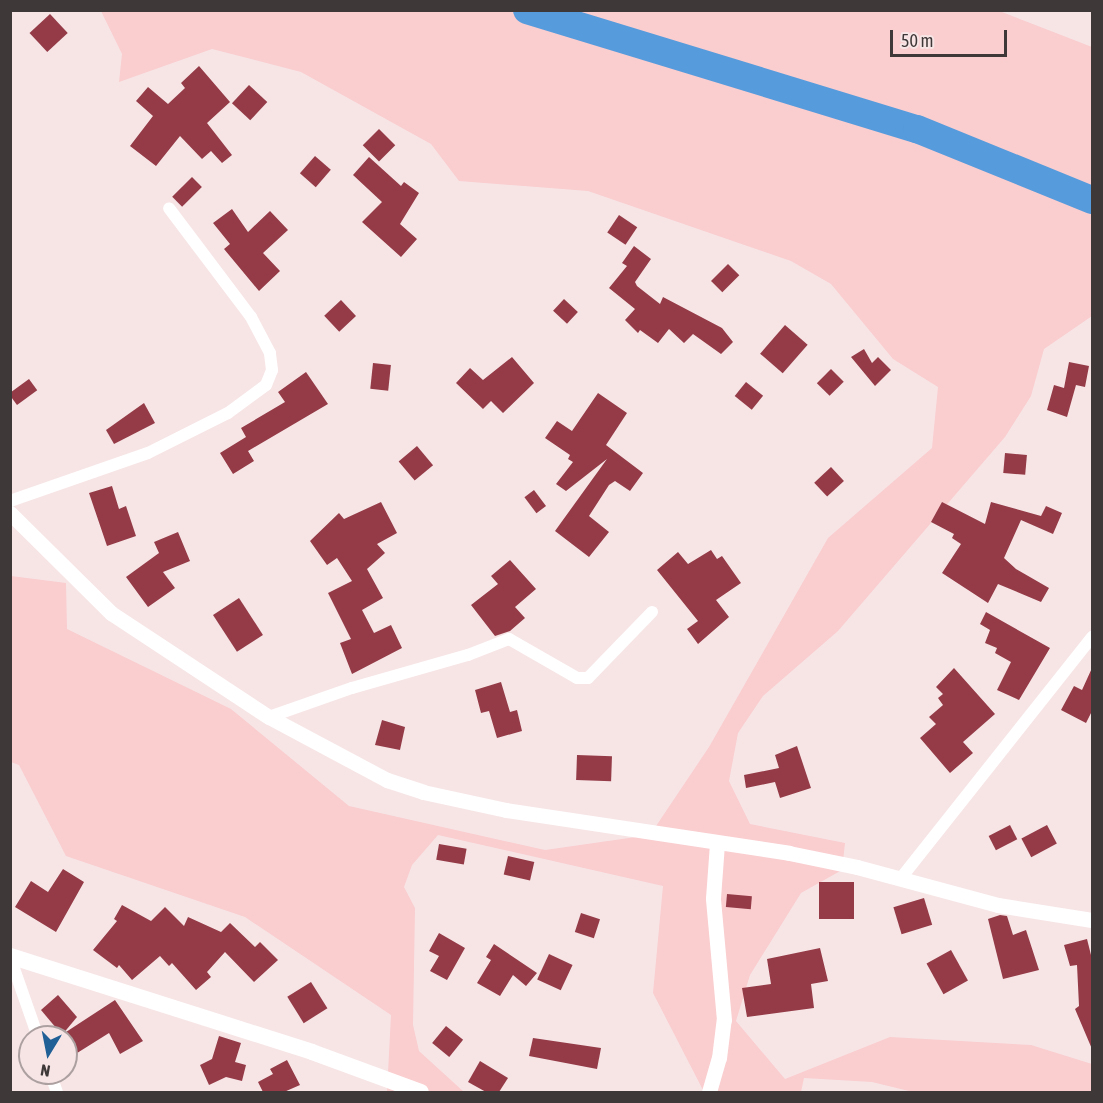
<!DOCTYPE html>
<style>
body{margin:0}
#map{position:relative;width:1103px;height:1103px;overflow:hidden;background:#f7e5e6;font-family:"Asap Condensed",sans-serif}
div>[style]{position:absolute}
.green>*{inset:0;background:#facdcf}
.river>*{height:28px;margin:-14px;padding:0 14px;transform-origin:14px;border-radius:14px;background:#569bdc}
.building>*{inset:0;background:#943b47;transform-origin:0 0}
.minor>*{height:12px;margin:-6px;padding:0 6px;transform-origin:6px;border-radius:6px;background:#fff}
.tertiary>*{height:15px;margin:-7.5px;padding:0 7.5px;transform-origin:7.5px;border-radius:7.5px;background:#fff}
.secondary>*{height:16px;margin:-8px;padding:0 8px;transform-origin:8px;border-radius:8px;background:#fff}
span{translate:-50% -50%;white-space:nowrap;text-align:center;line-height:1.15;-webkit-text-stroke:6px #f7e5e6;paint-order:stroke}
.frame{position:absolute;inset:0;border:12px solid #3f3838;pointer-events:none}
.north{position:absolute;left:18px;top:1025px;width:60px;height:60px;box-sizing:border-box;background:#f7e5e6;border:2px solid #ada0a0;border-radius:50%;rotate:190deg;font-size:16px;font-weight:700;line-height:24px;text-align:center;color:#3f3838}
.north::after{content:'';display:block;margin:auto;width:21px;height:27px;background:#216096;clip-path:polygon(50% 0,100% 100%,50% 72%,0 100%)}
.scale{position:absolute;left:890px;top:30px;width:117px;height:27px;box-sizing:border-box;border:3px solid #3f3838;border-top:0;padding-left:8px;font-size:18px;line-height:21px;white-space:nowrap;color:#3f3838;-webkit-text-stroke:4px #f7e5e6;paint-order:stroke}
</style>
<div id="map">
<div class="green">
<i style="clip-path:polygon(997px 10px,1092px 47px,1092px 316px,1044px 349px,1031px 396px,1005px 437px,838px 631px,763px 696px,738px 733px,729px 781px,750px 824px,845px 843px,842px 870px,801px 893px,750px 975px,736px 1021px,785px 1079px,890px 1037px,1031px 1045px,1092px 1064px,1092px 1092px,913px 1092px,872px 1082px,804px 1078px,801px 1092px,704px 1092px,653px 993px,663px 886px,438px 835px,412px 865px,404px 887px,415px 908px,413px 1025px,419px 1051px,464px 1092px,387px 1092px,391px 1015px,245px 917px,66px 856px,19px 765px,11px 762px,11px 576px,66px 583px,67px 629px,231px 709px,349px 806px,545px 850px,650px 835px,709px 747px,828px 538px,932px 448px,938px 387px,893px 359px,831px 284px,791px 261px,588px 191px,459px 181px,431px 144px,301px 72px,212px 49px,119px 82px,122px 54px,101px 11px)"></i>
</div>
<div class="river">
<i style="left:527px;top:10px;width:408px;rotate:17deg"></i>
<i style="left:917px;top:129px;width:189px;rotate:22.1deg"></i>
</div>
<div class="building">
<i style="left:50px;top:14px;width:26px;height:28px;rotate:47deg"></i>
<i style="clip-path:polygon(199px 66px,230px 102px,207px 123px,232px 155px,222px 163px,211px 151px,202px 159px,180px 136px,156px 166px,130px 146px,153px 116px,136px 101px,148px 87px,168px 104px,185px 88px,181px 83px)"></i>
<i style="left:249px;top:85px;width:25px;height:25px;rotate:43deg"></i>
<i style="left:379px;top:129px;width:23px;height:23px;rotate:45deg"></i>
<i style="left:315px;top:156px;width:21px;height:23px;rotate:41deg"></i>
<i style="clip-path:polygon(369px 157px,401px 186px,404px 182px,419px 193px,400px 224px,417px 239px,401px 257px,362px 222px,382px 202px,353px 175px)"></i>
<i style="left:192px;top:177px;width:14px;height:28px;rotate:45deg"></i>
<i style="clip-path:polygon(232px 209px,248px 232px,270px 211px,288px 230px,263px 253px,280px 271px,259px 291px,224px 249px,230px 244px,213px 223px)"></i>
<i style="left:619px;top:215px;width:22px;height:21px;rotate:34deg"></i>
<i style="clip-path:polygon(634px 246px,651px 259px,635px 282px,637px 286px,660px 304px,663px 297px,722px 328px,733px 342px,721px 354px,693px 334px,684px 343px,669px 329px,658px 343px,640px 330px,638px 333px,625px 320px,635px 309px,609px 288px,627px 266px,622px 263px)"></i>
<i style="left:728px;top:264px;width:16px;height:24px;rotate:45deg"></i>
<i style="left:564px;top:299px;width:19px;height:16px;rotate:43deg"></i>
<i style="left:341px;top:300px;width:22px;height:23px;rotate:47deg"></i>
<i style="left:785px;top:325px;width:30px;height:38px;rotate:41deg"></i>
<i style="clip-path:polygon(864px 349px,872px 363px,878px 357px,891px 370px,875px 386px,851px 357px)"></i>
<i style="clip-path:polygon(512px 357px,534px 383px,503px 413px,491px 401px,483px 409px,456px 383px,470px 368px,483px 380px)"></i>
<i style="clip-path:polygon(1069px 362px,1089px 366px,1085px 387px,1076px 385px,1067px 417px,1047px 410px,1054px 385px,1064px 388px)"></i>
<i style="left:373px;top:363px;width:18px;height:26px;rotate:6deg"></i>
<i style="left:831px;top:369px;width:18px;height:20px;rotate:45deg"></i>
<i style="clip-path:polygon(306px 372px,328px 404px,248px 451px,254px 461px,233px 474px,220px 453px,246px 437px,241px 428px,285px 402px,278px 392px)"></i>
<i style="left:29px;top:379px;width:14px;height:25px;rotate:54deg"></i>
<i style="left:746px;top:382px;width:22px;height:18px;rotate:39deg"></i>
<i style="clip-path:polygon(598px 393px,627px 413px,606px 445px,643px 473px,630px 491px,615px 481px,609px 485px,589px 516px,609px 532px,589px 557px,555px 531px,607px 459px,566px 491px,556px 484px,573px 462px,568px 459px,570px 455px,545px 438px,557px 421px,572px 431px)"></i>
<i style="clip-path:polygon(144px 403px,155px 423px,114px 444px,106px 430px)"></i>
<i style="left:417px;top:446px;width:25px;height:24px;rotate:50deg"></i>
<i style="left:1005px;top:453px;width:22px;height:20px;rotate:5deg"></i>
<i style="left:831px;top:467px;width:19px;height:23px;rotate:47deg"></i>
<i style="clip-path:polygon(112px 486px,119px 509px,126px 506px,136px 536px,107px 546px,89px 493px)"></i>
<i style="left:534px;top:490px;width:20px;height:12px;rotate:53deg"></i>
<i style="clip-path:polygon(381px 502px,397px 533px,377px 544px,385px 553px,367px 569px,383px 598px,362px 610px,374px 633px,391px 625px,402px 648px,352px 674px,340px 643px,351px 639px,328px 593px,352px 581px,337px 558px,327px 565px,310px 541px,339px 513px,344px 519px)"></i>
<i style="clip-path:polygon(942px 502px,985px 524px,991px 502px,1041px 516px,1046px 506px,1062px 513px,1053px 534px,1021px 520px,1004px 558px,1016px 569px,1049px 588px,1041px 602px,998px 584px,988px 603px,942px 573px,961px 544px,952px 538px,954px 534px,931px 522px)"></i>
<i style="clip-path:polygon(178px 532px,190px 561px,163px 572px,175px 588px,148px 607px,126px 577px,159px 553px,154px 542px)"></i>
<i style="clip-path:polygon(711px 550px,717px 559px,722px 556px,741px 583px,716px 600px,729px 617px,698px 644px,687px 629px,698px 621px,657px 570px,678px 552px,688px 564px)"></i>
<i style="clip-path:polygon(510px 560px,536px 589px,515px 607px,525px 618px,510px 631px,495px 636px,471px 605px,498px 584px,491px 576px)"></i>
<i style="left:239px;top:598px;width:44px;height:31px;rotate:57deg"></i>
<i style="clip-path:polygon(986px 612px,1050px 648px,1019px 700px,997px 690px,1011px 662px,995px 653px,997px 648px,985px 643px,990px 630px,980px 624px)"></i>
<i style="clip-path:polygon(954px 668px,995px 714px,963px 742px,973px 753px,950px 773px,920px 738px,936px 724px,929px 717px,943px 705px,938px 698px,943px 694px,936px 687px)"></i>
<i style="clip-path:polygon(1092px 668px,1092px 711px,1086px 723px,1061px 710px,1074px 686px,1082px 690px)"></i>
<i style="clip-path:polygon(501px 682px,510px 712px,517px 710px,522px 731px,497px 738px,489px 711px,481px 713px,475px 690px)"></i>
<i style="clip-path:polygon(382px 720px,405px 727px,400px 750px,375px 745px)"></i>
<i style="clip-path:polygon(797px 746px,811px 788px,780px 798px,775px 782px,746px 788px,744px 775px,779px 768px,775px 755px)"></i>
<i style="left:577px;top:755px;width:35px;height:25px;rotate:2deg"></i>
<i style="left:1010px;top:825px;width:16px;height:24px;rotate:63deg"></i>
<i style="left:1047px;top:825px;width:21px;height:29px;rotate:62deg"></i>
<i style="left:439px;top:844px;width:28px;height:16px;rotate:10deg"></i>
<i style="left:508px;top:856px;width:27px;height:19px;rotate:13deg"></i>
<i style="clip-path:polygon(63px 869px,84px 882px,56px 932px,15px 907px,31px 881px,48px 892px)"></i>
<i style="left:819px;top:882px;width:35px;height:37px"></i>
<i style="left:727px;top:894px;width:25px;height:13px;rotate:5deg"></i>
<i style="left:924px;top:898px;width:28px;height:32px;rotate:73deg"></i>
<i style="clip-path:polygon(122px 905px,151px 921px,165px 907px,184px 926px,188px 917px,221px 932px,230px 923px,255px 947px,260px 942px,278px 960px,254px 982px,225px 952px,207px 972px,211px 977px,196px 990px,172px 963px,169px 966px,160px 956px,132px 980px,119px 965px,117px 968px,93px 950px,117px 921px,114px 919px)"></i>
<i style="left:581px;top:913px;width:20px;height:20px;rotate:18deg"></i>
<i style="clip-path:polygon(1000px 915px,1007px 916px,1013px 935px,1026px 930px,1039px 970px,1003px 979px,988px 919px)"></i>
<i style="clip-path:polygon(439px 933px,465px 948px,447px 980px,430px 971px,439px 956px,429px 951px)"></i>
<i style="clip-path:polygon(1087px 939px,1092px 959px,1092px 1049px,1075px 1009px,1079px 1006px,1077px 965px,1070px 966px,1064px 945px)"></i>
<i style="clip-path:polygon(494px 944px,537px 973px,526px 986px,513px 975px,500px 996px,477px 983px,491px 960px,486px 957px)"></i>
<i style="clip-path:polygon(820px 948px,828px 981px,811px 984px,814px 1008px,747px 1017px,742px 988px,771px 984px,767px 959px)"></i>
<i style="left:951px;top:950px;width:35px;height:28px;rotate:61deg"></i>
<i style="left:549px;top:954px;width:26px;height:28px;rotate:25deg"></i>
<i style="left:311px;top:982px;width:31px;height:28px;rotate:58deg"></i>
<i style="clip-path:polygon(58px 995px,77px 1017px,62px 1035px,41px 1010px)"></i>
<i style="clip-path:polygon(115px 1000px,143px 1041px,120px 1054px,109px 1033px,66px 1060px,66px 1032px)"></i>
<i style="left:446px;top:1026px;width:22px;height:22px;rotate:39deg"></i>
<i style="clip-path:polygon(219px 1036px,241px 1043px,235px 1062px,246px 1065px,242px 1081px,226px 1077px,209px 1085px,200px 1065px,212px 1059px)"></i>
<i style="clip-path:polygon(533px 1038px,601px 1048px,597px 1069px,529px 1056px)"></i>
<i style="clip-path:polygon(287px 1060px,300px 1085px,284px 1092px,263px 1092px,258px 1082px,273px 1074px,270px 1069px)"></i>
<i style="clip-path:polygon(480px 1061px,508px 1078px,499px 1092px,486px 1092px,468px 1082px)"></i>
</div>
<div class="minor">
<i style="left:10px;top:501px;width:146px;rotate:-19.2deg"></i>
<i style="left:148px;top:453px;width:89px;rotate:-26.6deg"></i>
<i style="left:228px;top:413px;width:47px;rotate:-36.4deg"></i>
<i style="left:266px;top:385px;width:16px;rotate:-68deg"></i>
<i style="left:272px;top:370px;width:17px;rotate:-97deg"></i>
<i style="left:270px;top:353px;width:41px;rotate:-117.8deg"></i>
<i style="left:251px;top:317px;width:136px;rotate:-127deg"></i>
<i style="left:269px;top:717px;width:88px;rotate:-19.3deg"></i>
<i style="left:352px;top:688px;width:121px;rotate:-15.9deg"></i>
<i style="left:468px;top:655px;width:44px;rotate:-21.3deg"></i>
<i style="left:509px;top:639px;width:78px;rotate:29.8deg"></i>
<i style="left:577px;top:678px;width:11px"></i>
<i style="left:588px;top:678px;width:92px;rotate:-45.9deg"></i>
<i style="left:901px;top:878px;width:308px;rotate:-51.6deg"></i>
<i style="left:10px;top:957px;width:85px;rotate:70.7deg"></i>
<i style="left:50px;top:1073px;width:20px;rotate:70deg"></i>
</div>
<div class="tertiary">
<i style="left:10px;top:513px;width:142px;rotate:44.7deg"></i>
<i style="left:111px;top:613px;width:189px;rotate:33.4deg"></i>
<i style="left:269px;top:717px;width:134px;rotate:28.1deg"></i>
<i style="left:387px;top:780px;width:38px;rotate:18deg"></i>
<i style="left:423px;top:792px;width:85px;rotate:12.2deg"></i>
<i style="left:506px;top:810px;width:286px;rotate:8.6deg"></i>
<i style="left:789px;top:853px;width:69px;rotate:11.6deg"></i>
<i style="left:857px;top:867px;width:146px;rotate:15.1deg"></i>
<i style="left:998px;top:905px;width:95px;rotate:9.1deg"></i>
<i style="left:709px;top:1092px;width:35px;rotate:-74deg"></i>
<i style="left:719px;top:1058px;width:38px;rotate:-83deg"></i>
<i style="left:724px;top:1020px;width:122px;rotate:-95.2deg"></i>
<i style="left:713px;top:898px;width:55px;rotate:-85.8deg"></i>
</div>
<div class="secondary">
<i style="left:10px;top:956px;width:317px;rotate:17.6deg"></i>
<i style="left:312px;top:1052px;width:116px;rotate:20.2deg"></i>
</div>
<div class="frame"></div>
<div class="north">N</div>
<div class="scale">50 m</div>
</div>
